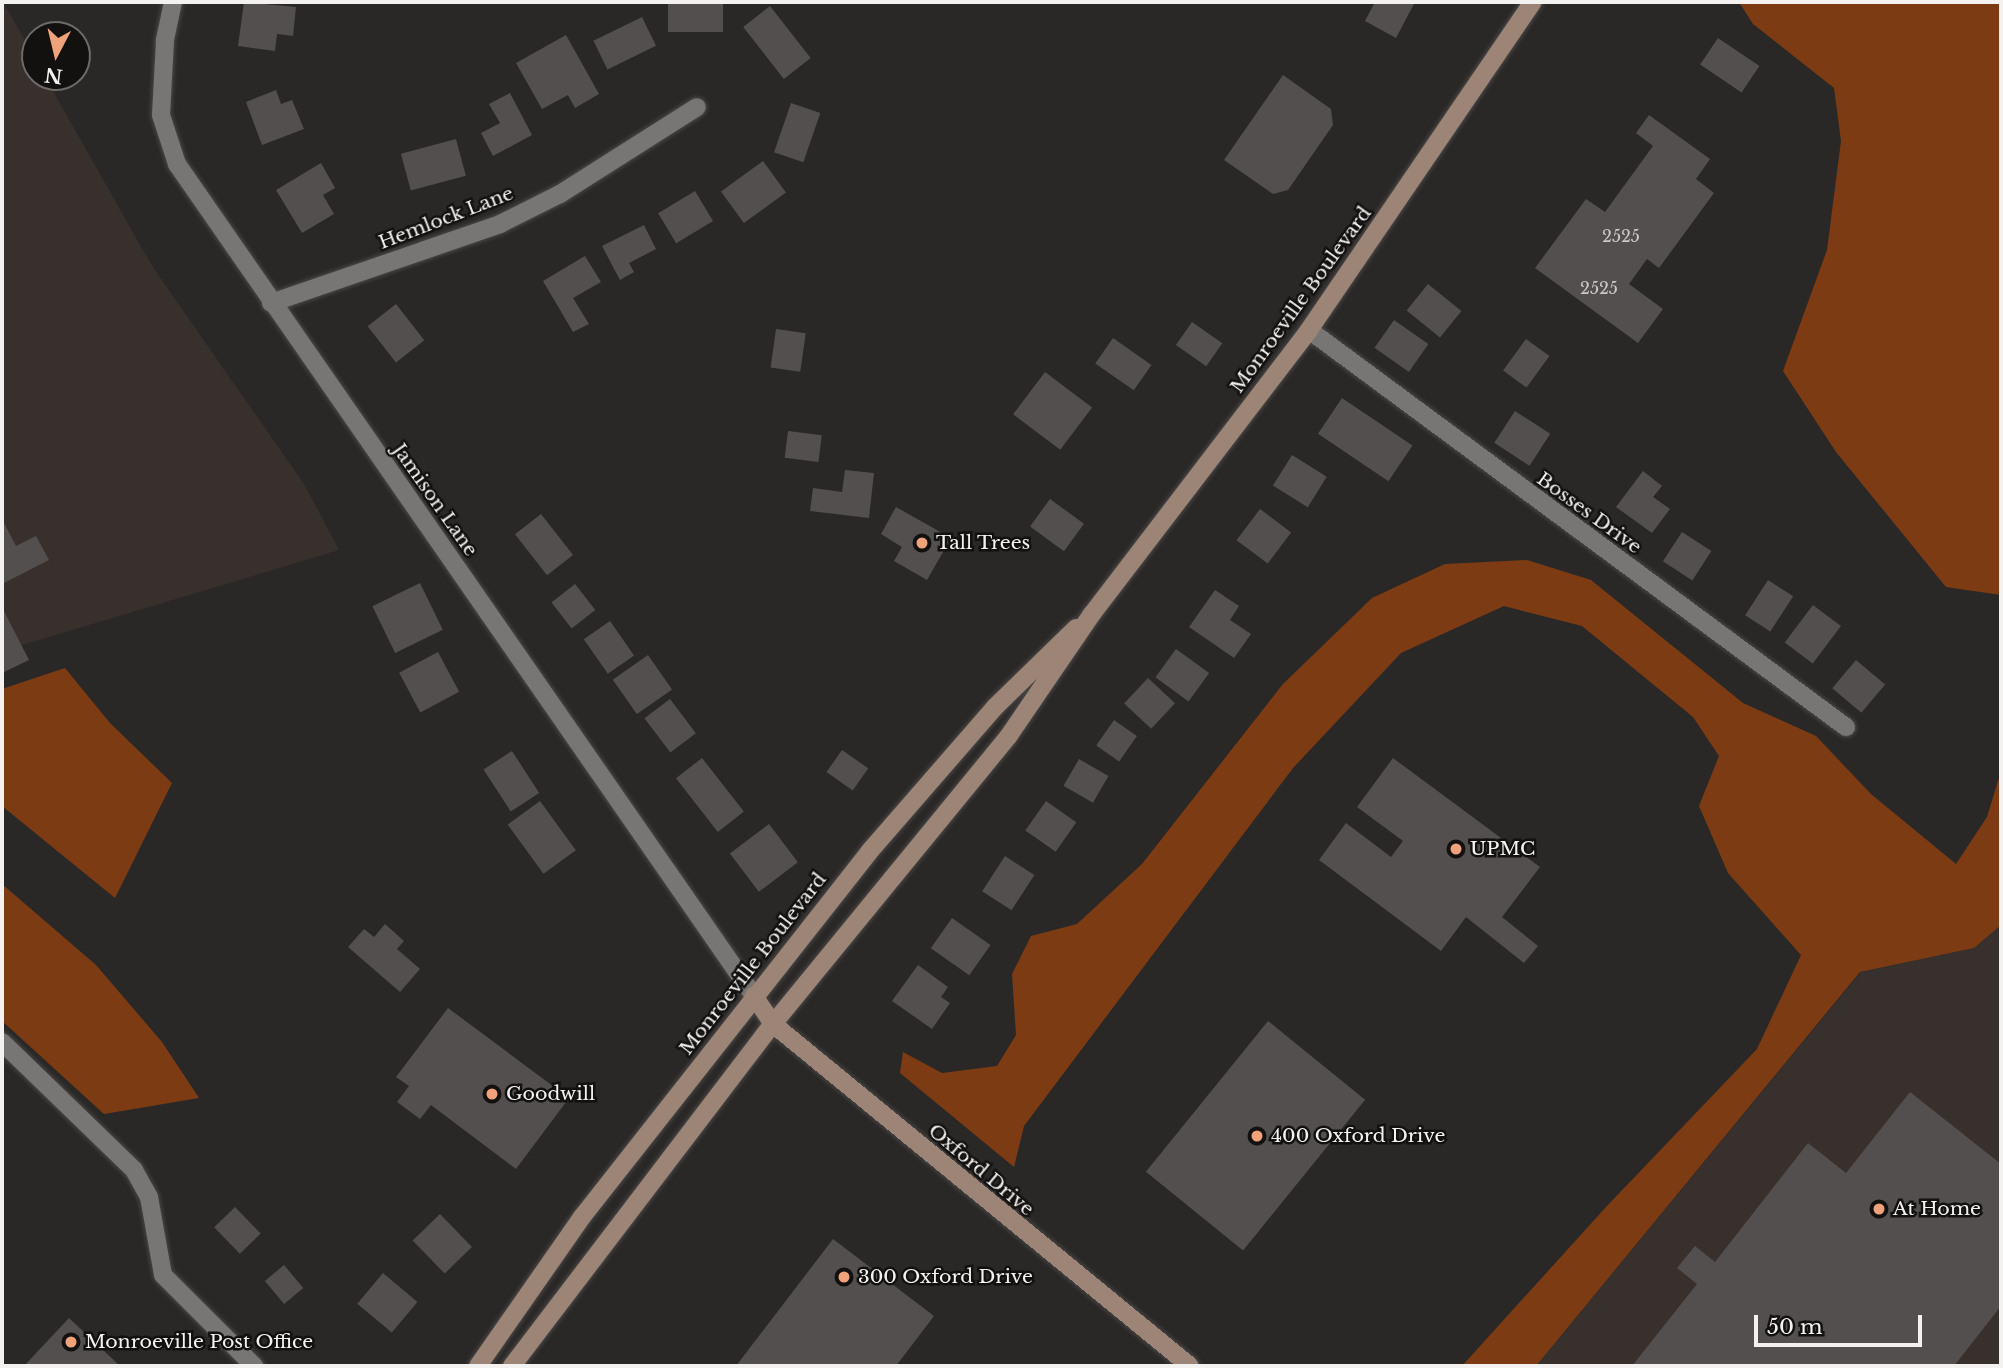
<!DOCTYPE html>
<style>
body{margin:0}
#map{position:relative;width:2003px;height:1368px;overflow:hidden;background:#2a2827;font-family:"Libre Baskerville",serif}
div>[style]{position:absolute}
.built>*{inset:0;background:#38302c}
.green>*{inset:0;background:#7d3b13}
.building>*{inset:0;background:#524f4e;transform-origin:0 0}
.roads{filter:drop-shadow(0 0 2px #494746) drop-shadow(0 0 2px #494746)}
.street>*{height:18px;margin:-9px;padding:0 9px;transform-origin:9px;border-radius:9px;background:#787674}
.secondary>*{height:18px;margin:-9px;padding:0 9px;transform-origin:9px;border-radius:9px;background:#9c8477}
.dots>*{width:19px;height:19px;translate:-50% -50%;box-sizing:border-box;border:4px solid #121110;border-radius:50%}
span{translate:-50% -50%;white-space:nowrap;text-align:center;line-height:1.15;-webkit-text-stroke:5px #121110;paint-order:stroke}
.number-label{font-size:16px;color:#cbc9c8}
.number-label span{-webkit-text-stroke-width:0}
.street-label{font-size:19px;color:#f3f2f1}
.poi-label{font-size:19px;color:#f3f2f1}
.left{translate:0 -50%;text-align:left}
.frame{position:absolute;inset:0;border:4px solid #f3f2f1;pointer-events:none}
.north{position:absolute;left:21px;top:21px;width:70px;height:70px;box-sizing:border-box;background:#121110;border:2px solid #6c6b6a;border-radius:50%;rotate:187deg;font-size:19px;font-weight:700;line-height:28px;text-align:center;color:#f3f2f1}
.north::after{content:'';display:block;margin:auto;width:24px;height:32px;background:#f0a27a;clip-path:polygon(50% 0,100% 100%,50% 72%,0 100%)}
.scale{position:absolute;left:1754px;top:1315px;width:168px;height:32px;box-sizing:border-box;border:4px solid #f3f2f1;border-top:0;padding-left:9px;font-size:21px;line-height:24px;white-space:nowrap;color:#f3f2f1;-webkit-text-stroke:5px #121110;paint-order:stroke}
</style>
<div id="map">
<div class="built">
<i style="clip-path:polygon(3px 2px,35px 58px,35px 77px,45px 77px,152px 266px,304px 484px,339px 550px,2px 651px)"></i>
<i style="clip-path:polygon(2001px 925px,2001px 1366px,1536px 1366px,1861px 972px,1974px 948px)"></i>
</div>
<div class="green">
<i style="clip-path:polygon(1739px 2px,2001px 2px,2001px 595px,1946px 587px,1836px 452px,1783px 371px,1827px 250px,1841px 141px,1834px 88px,1753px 24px)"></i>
<i style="clip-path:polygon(1527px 560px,1591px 580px,1743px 703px,1816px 736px,1871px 794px,1956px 864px,1987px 817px,2001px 771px,2001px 925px,1974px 948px,1860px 972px,1536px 1366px,1462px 1366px,1606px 1207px,1757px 1049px,1801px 955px,1728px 873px,1699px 806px,1719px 756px,1693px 717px,1582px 626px,1504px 606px,1401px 653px,1293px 768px,1024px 1126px,1014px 1167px,900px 1073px,903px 1052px,942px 1073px,997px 1066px,1016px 1035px,1012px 974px,1031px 936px,1077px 924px,1142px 864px,1283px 684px,1372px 598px,1445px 564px)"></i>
<i style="clip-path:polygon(65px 668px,110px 723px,172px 783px,115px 898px,2px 806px,2px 689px)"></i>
<i style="clip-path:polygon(2px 884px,96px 965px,162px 1042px,199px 1098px,104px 1114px,2px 1021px)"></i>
</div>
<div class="building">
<i style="clip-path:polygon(244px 2px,296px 7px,293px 36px,277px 34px,275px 51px,238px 46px)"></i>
<i style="left:668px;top:2px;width:55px;height:30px"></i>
<i style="clip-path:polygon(1375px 2px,1415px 2px,1396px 38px,1365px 21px)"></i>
<i style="left:770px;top:6px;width:66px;height:34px;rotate:52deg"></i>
<i style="left:642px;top:17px;width:32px;height:54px;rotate:64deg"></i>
<i style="clip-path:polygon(566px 35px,599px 94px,575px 108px,568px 95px,542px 109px,516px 63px)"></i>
<i style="left:1718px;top:38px;width:50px;height:32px;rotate:34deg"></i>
<i style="clip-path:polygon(1283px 75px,1331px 109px,1333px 125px,1288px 190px,1273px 194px,1224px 160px)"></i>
<i style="clip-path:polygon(276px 90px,281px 104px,292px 100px,304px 129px,262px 145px,246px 102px)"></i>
<i style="clip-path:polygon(510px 93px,532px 135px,493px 156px,481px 133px,500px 123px,489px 104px)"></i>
<i style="left:791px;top:103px;width:31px;height:52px;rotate:19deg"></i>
<i style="clip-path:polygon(1649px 115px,1710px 159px,1696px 179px,1714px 193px,1659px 268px,1647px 259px,1629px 284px,1663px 309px,1638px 343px,1535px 268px,1586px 199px,1605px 212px,1653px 146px,1636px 133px)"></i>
<i style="left:456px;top:139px;width:38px;height:57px;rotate:75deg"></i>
<i style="left:763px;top:161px;width:39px;height:52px;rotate:54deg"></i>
<i style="clip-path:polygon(321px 163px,335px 188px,323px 195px,334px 214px,302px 233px,276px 190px)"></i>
<i style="left:695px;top:191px;width:35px;height:43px;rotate:59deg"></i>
<i style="clip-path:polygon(644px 225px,656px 249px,629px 263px,634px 272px,620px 280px,602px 246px)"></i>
<i style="clip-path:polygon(585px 256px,601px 282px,573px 298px,589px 324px,573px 332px,543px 281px)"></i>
<i style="left:1428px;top:284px;width:43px;height:34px;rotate:39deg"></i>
<i style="left:396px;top:304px;width:46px;height:36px;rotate:52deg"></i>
<i style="left:1394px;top:320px;width:42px;height:34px;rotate:35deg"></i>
<i style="left:1192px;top:322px;width:37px;height:28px;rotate:35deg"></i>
<i style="left:776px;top:329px;width:30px;height:39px;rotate:8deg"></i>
<i style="left:1113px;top:338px;width:47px;height:31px;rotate:35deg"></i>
<i style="left:1526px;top:339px;width:29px;height:39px;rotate:36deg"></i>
<i style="left:1045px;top:372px;width:59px;height:53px;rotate:37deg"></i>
<i style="left:1342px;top:398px;width:85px;height:43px;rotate:34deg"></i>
<i style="left:1515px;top:411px;width:42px;height:38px;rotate:33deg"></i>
<i style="left:788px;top:431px;width:34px;height:27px;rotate:7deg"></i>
<i style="left:1292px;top:455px;width:41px;height:36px;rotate:32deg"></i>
<i style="clip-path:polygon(845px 470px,874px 473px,869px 518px,810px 511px,813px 488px,842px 492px)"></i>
<i style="clip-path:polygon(1643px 471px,1662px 486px,1653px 497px,1670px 509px,1652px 533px,1616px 507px)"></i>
<i style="left:1050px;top:499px;width:42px;height:34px;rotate:36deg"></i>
<i style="clip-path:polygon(896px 507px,951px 538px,927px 580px,894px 561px,902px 547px,881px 534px)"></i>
<i style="left:1260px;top:509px;width:39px;height:39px;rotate:37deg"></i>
<i style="left:541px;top:514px;width:52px;height:33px;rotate:52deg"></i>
<i style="clip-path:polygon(2px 519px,16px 546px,36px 536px,49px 560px,2px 584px)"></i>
<i style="left:1682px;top:532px;width:35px;height:35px;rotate:33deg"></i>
<i style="left:1768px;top:580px;width:30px;height:42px;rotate:33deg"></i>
<i style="left:420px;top:583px;width:52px;height:53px;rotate:64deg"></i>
<i style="left:575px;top:584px;width:33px;height:30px;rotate:52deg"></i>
<i style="clip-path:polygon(1215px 590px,1239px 606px,1230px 620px,1251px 634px,1234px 658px,1189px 627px)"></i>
<i style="left:1813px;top:605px;width:35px;height:47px;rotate:37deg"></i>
<i style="clip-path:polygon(2px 607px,29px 660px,2px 673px)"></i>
<i style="left:610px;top:621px;width:42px;height:32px;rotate:55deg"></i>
<i style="left:1176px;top:649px;width:41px;height:35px;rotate:36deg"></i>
<i style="left:438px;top:652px;width:45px;height:44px;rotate:62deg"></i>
<i style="left:648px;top:655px;width:42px;height:43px;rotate:55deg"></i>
<i style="left:1856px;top:660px;width:38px;height:37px;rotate:40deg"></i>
<i style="left:1148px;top:678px;width:37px;height:35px;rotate:43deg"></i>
<i style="left:670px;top:699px;width:43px;height:32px;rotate:53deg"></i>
<i style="left:1114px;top:720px;width:28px;height:31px;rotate:35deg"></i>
<i style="left:842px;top:750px;width:32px;height:27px;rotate:35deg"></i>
<i style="left:512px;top:751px;width:50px;height:34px;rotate:57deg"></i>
<i style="left:702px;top:758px;width:68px;height:33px;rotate:52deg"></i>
<i style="clip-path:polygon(1393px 758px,1540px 867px,1502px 917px,1538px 946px,1524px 963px,1466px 917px,1441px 951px,1319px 860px,1346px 823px,1391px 857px,1403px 841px,1357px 807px)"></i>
<i style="left:1079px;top:759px;width:34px;height:31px;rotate:30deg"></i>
<i style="left:540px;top:801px;width:61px;height:40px;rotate:54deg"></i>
<i style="left:1046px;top:801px;width:37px;height:36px;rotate:35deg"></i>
<i style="left:769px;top:824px;width:48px;height:49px;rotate:53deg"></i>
<i style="left:1005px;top:856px;width:35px;height:42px;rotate:33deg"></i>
<i style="left:952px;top:918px;width:47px;height:37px;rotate:35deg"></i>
<i style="clip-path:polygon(385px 924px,404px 941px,397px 949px,420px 969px,400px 992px,348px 947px,364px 929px,374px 937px)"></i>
<i style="clip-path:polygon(918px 965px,948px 987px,941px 997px,950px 1003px,932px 1029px,892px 1001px)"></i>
<i style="clip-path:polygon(448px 1008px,569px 1098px,516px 1169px,431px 1105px,420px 1119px,397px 1102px,409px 1086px,396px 1077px)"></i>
<i style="left:1268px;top:1021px;width:125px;height:194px;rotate:39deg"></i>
<i style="clip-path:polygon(1910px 1092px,2001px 1164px,2001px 1306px,1954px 1366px,1632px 1366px,1697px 1284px,1677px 1268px,1695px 1246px,1715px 1262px,1808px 1143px,1846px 1173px)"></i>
<i style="left:235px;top:1207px;width:37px;height:29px;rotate:46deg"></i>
<i style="left:440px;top:1214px;width:46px;height:38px;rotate:46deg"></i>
<i style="clip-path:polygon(833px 1239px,934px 1316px,896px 1366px,736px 1366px)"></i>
<i style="left:284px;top:1265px;width:30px;height:25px;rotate:50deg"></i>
<i style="left:383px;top:1273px;width:45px;height:40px;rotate:40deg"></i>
<i style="clip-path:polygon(69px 1318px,120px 1366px,24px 1366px)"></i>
</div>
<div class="roads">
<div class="street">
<i style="left:173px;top:2px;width:40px;rotate:102deg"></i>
<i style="left:165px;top:41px;width:74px;rotate:93.1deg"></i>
<i style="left:161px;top:115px;width:52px;rotate:71.9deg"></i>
<i style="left:177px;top:164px;width:1012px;rotate:55.26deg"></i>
<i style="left:271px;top:303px;width:242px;rotate:-19deg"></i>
<i style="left:500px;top:224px;width:67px;rotate:-26.6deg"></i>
<i style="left:560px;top:194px;width:162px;rotate:-32.4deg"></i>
<i style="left:1309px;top:330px;width:668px;rotate:36.48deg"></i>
<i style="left:2px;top:1042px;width:184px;rotate:44.1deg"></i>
<i style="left:134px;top:1170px;width:31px;rotate:61deg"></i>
<i style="left:149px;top:1197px;width:79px;rotate:79.8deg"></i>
<i style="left:163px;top:1275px;width:129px;rotate:45deg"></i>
</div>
<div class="secondary">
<i style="left:754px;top:996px;width:34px;rotate:56deg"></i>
<i style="left:773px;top:1024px;width:539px;rotate:39.36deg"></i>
<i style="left:478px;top:1366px;width:182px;rotate:-55.1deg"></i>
<i style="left:582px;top:1217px;width:464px;rotate:-51.8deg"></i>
<i style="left:869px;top:852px;width:192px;rotate:-49deg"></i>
<i style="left:995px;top:707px;width:113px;rotate:-44.3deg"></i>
<i style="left:512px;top:1366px;width:430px;rotate:-52.7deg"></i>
<i style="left:773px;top:1024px;width:371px;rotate:-50.7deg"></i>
<i style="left:1008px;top:737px;width:149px;rotate:-55.7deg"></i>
<i style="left:1092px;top:614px;width:357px;rotate:-52.6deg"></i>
<i style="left:1309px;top:330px;width:397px;rotate:-55.7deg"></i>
</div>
</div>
<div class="dots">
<i style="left:922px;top:543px;background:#f0a27a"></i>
<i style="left:1456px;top:849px;background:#f0a27a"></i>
<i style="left:492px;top:1094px;background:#f0a27a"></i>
<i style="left:1257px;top:1136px;background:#f0a27a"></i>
<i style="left:1879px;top:1209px;background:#f0a27a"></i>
<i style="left:844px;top:1277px;background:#f0a27a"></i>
<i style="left:71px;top:1342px;background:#f0a27a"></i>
</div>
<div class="number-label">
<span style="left:1621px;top:236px">2525</span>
<span style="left:1599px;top:288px">2525</span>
</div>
<div class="street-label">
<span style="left:446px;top:218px;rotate:-21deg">Hemlock Lane</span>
<span style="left:1301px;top:300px;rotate:-54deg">Monroeville Boulevard</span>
<span style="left:435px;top:500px;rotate:55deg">Jamison Lane</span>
<span style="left:1589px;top:513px;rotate:36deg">Bosses Drive</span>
<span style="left:753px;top:964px;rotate:-52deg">Monroeville Boulevard</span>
<span style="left:981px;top:1170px;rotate:40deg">Oxford Drive</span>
</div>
<div class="poi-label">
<span class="left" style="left:936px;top:543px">Tall Trees</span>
<span class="left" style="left:1470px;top:849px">UPMC</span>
<span class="left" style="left:506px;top:1094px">Goodwill</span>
<span class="left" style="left:1271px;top:1136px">400 Oxford Drive</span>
<span class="left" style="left:1893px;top:1209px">At Home</span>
<span class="left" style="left:858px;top:1277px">300 Oxford Drive</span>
<span class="left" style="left:85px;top:1342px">Monroeville Post Office</span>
</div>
<div class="frame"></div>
<div class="north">N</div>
<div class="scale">50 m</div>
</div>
